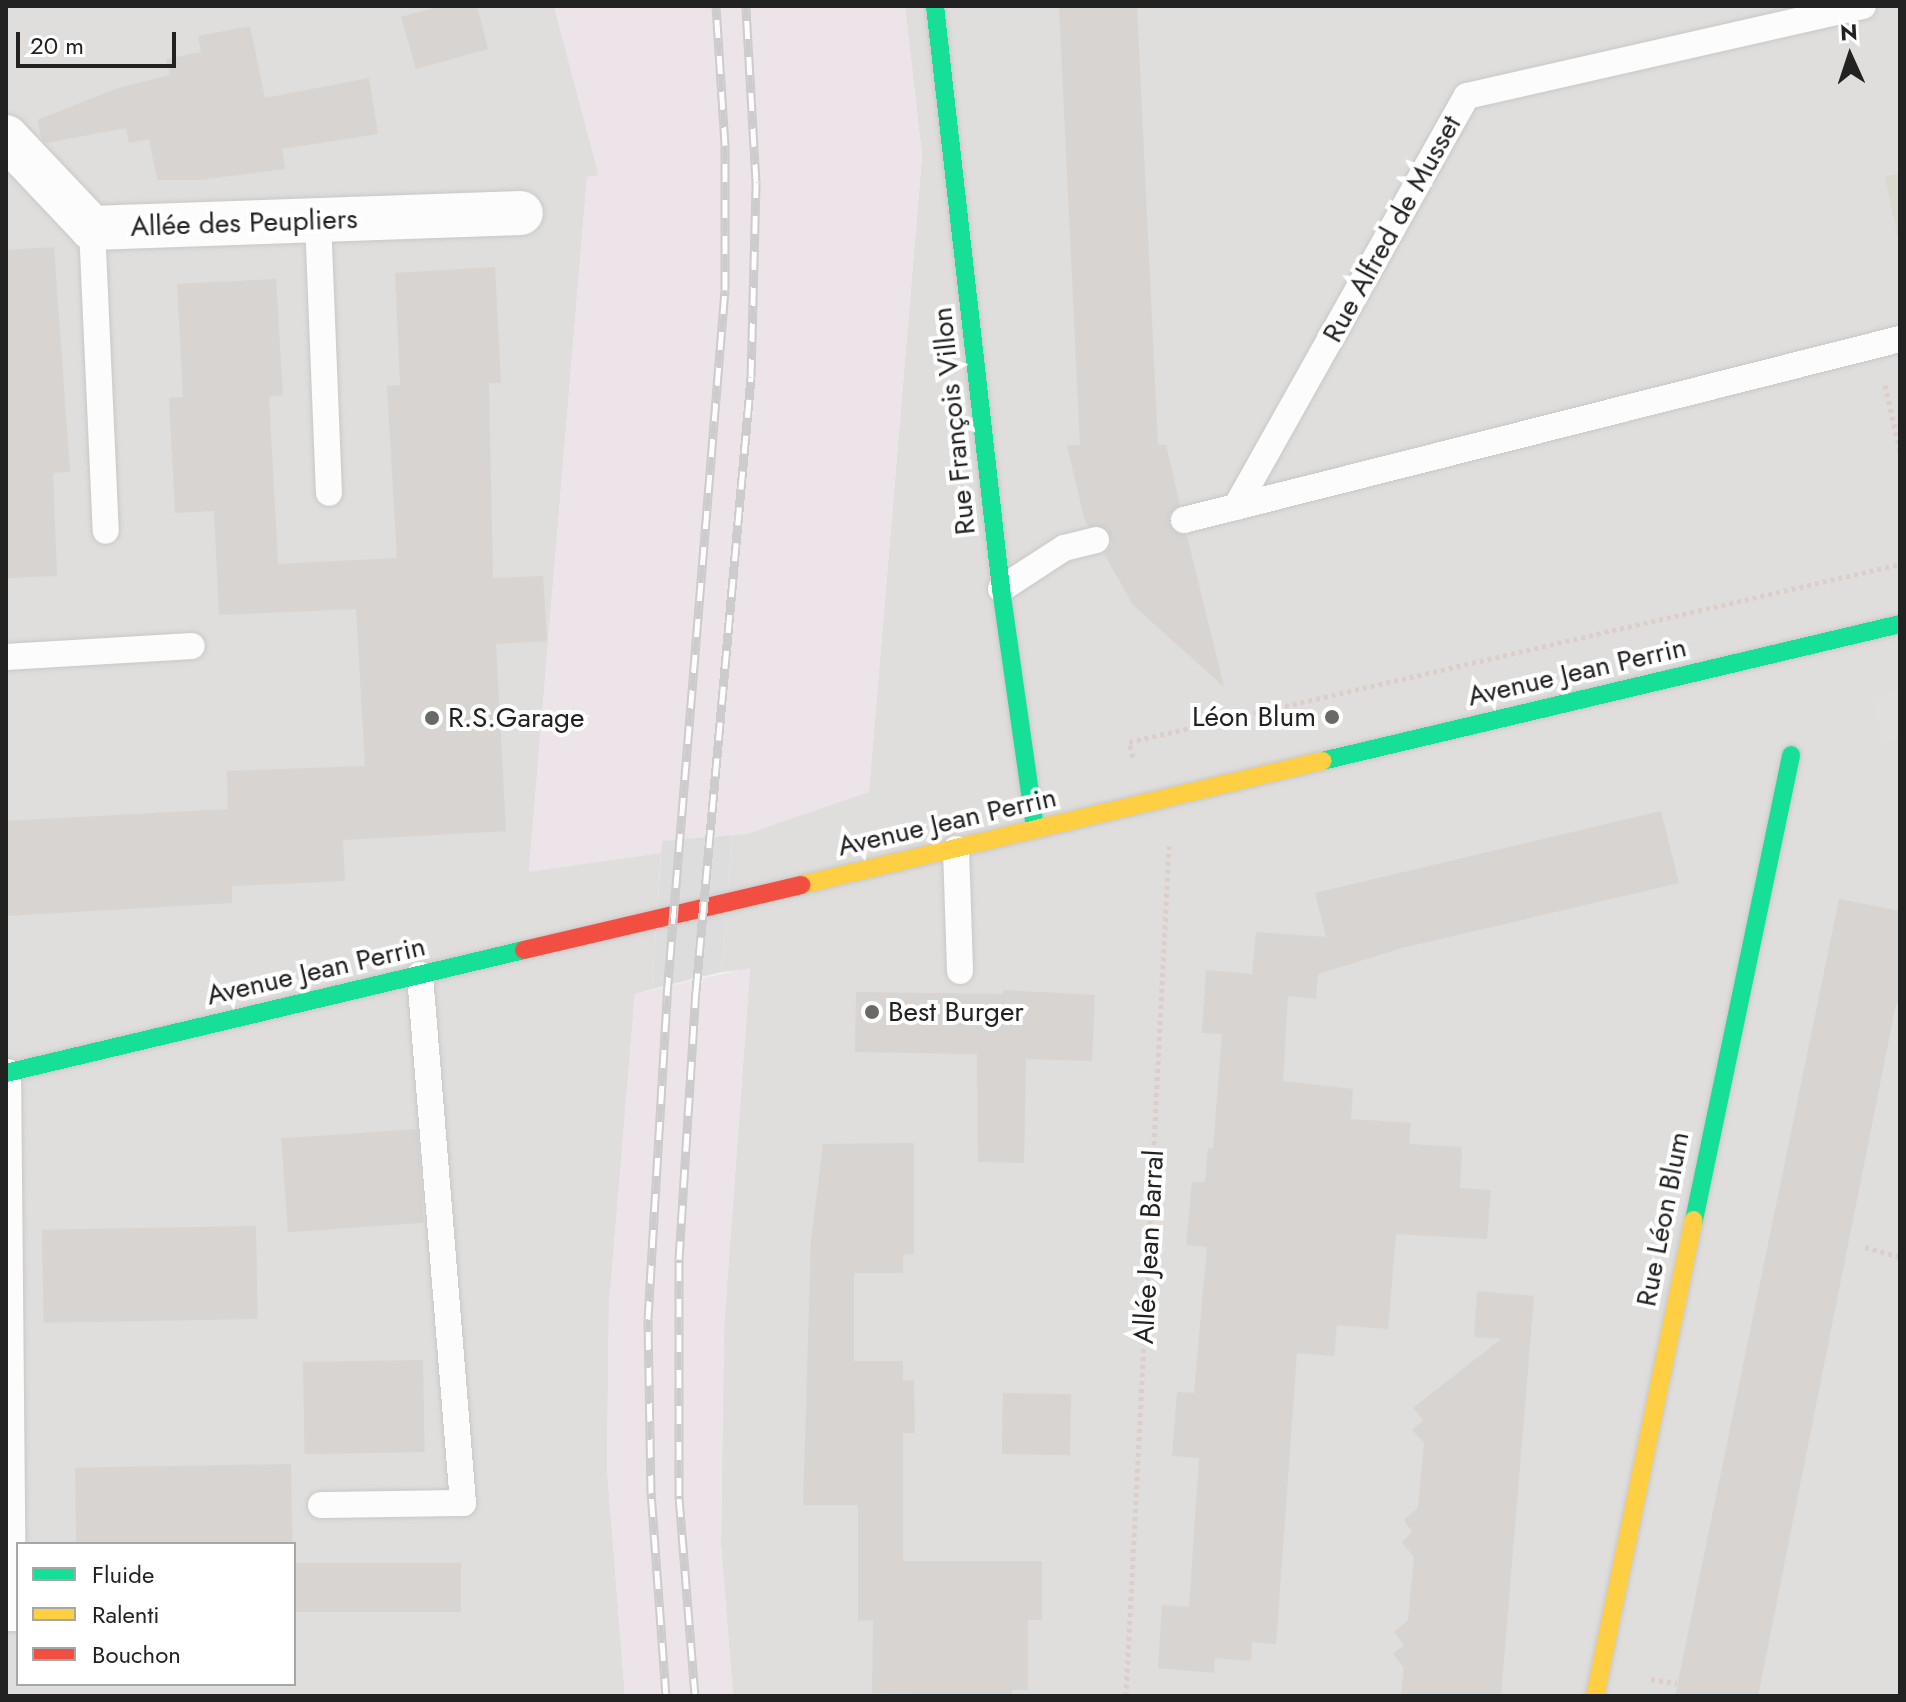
<!DOCTYPE html>
<meta charset="utf-8">
<style>
body{margin:0}
#map{position:relative;width:1906px;height:1702px;overflow:hidden;background:#f0eeeb;font-family:Jost,sans-serif}
div>[style]{position:absolute}
.residential>*{inset:0;background:#dfdedc}
.industrial>*{inset:0;background:#ede4e9}
.construction>*{inset:0;background:#d9d9cd}
.parking>*{inset:0;background:#e0dfde}
.pier>*{inset:0;background:#dedddd}
.building>*{inset:0;background:#d7d4d2;transform-origin:0 0}
.path>*{height:5px;margin-top:-2.5px;transform-origin:0;background:repeating-linear-gradient(90deg,#dccecd 0 4px,transparent 0 8px)}
.roads{filter:drop-shadow(0 0 2px #c9c8c7) drop-shadow(0 0 2px #c9c8c7)}
.lane>*{height:26px;margin:-13px;padding:0 13px;transform-origin:13px;border-radius:13px;background:#fdfcfc}
.street>*{height:44px;margin:-22px;padding:0 22px;transform-origin:22px;border-radius:22px;background:#fdfcfc}
.fast>*{height:18px;margin:-9px;padding:0 9px;transform-origin:9px;border-radius:9px;background:#16e098}
.slow>*{height:18px;margin:-9px;padding:0 9px;transform-origin:9px;border-radius:9px;background:#ffcf43}
.jam>*{height:18px;margin:-9px;padding:0 9px;transform-origin:9px;border-radius:9px;background:#f24e42}
.rail>*{height:9px;margin-top:-4.5px;transform-origin:0;background:repeating-linear-gradient(90deg,#fff 0 18px,#ccc 0 36px);box-sizing:border-box;border-block:2px solid #ccc}
.dots>*{width:22px;height:22px;translate:-50% -50%;box-sizing:border-box;border:4px solid #fff;border-radius:50%}
span{translate:-50% -50%;white-space:nowrap;text-align:center;line-height:1.15;-webkit-text-stroke:8px #fff;paint-order:stroke}
.street-label{font-size:28px;color:#222}
.poi-label{font-size:28px;color:#222}
.right{translate:-100% -50%;text-align:right}
.left{translate:0 -50%;text-align:left}
.frame{position:absolute;inset:0;border:8px solid #222;pointer-events:none}
.legend{position:absolute;left:16px;top:1542px;width:280px;height:144px;box-sizing:border-box;background:#fff;border:2px solid #a7a7a7;margin:0;padding:10px 14px;list-style:none;font-size:24px;color:#222}
.legend li{display:flex;align-items:center;gap:16px;height:40px}
.legend b{width:40px;border:2px solid #a7a7a7}
.north{position:absolute;left:1810px;top:16px;width:80px;height:80px;-webkit-text-stroke:6px #fff;paint-order:stroke;rotate:357deg;font-size:22px;font-weight:700;line-height:32px;text-align:center;color:#222}
.north::after{content:'';display:block;margin:auto;width:28px;height:36px;background:#222;clip-path:polygon(50% 0,100% 100%,50% 72%,0 100%)}
.scale{position:absolute;left:16px;top:32px;width:160px;height:36px;box-sizing:border-box;border:4px solid #222;border-top:0;padding-left:10px;font-size:24px;line-height:28px;white-space:nowrap;color:#222;-webkit-text-stroke:6px #fff;paint-order:stroke}
</style>
<div id="map">
<div class="residential">
<i style="clip-path:polygon(evenodd,6px 6px,554px 6px,599px 176px,587px 177px,529px 871px,661px 853px,652px 989px,635px 994px,609px 1306px,607px 1468px,625px 1696px,6px 1696px,6px 6px,18px 1544px,294px 1544px,294px 1684px,18px 1684px,18px 1544px)"></i>
<i style="clip-path:polygon(905px 6px,1900px 6px,1900px 1696px,733px 1696px,721px 1545px,724px 1326px,750px 969px,721px 972px,732px 835px,869px 791px,922px 156px)"></i>
</div>
<div class="industrial">
<i style="clip-path:polygon(554px 6px,905px 6px,922px 156px,869px 792px,747px 834px,663px 841px,661px 853px,529px 872px,587px 177px,599px 175px)"></i>
<i style="clip-path:polygon(750px 968px,724px 1326px,721px 1545px,733px 1696px,625px 1696px,607px 1468px,609px 1306px,635px 994px)"></i>
</div>
<div class="construction">
<i style="clip-path:polygon(1900px 173px,1900px 248px,1885px 177px)"></i>
</div>
<div class="parking">
<i style="clip-path:polygon(1900px 691px,1900px 739px,1883px 743px,1872px 698px)"></i>
</div>
<div class="pier">
<i style="clip-path:polygon(732px 835px,721px 972px,652px 989px,662px 841px)"></i>
</div>
<div class="building">
<i style="clip-path:polygon(440px 6px,477px 6px,488px 49px,416px 69px,401px 17px)"></i>
<i style="clip-path:polygon(1059px 6px,1137px 6px,1158px 445px,1166px 445px,1180px 505px,1169px 515px,1169px 525px,1187px 536px,1224px 687px,1133px 605px,1104px 554px,1112px 544px,1108px 530px,1088px 526px,1084px 518px,1067px 445px,1080px 445px)"></i>
<i style="clip-path:polygon(250px 26px,265px 98px,369px 78px,378px 134px,282px 149px,285px 169px,199px 180px,157px 180px,149px 139px,129px 143px,126px 128px,46px 143px,42px 139px,37px 120px,115px 89px,170px 75px,166px 59px,201px 52px,198px 36px)"></i>
<i style="clip-path:polygon(54px 247px,70px 472px,53px 473px,57px 576px,6px 578px,6px 250px)"></i>
<i style="clip-path:polygon(495px 267px,501px 383px,489px 383px,493px 578px,543px 576px,547px 641px,496px 644px,506px 831px,343px 840px,345px 881px,232px 886px,232px 903px,6px 916px,6px 821px,228px 809px,227px 771px,365px 766px,356px 609px,219px 615px,214px 511px,175px 513px,169px 398px,183px 397px,177px 284px,276px 279px,283px 395px,269px 397px,278px 564px,397px 558px,387px 386px,400px 385px,395px 273px)"></i>
<i style="clip-path:polygon(1661px 811px,1679px 883px,1402px 948px,1318px 974px,1316px 999px,1288px 996px,1283px 1081px,1353px 1089px,1351px 1119px,1411px 1123px,1409px 1144px,1462px 1147px,1460px 1188px,1491px 1190px,1487px 1239px,1396px 1234px,1388px 1329px,1337px 1325px,1334px 1356px,1297px 1353px,1276px 1644px,1252px 1642px,1251px 1661px,1215px 1658px,1214px 1673px,1158px 1668px,1162px 1605px,1189px 1607px,1199px 1458px,1172px 1456px,1177px 1392px,1194px 1393px,1207px 1247px,1186px 1245px,1192px 1182px,1205px 1182px,1208px 1148px,1213px 1149px,1222px 1034px,1202px 1033px,1206px 970px,1252px 974px,1256px 932px,1326px 937px,1315px 893px)"></i>
<i style="clip-path:polygon(1839px 899px,1900px 911px,1900px 1005px,1896px 1004px,1758px 1696px,1675px 1696px)"></i>
<i style="clip-path:polygon(1003px 990px,1095px 995px,1092px 1061px,1026px 1059px,1024px 1163px,978px 1162px,977px 1054px,855px 1052px,856px 992px,1003px 994px)"></i>
<i style="left:417px;top:1129px;width:94px;height:136px;rotate:86deg"></i>
<i style="clip-path:polygon(914px 1143px,914px 1254px,903px 1255px,903px 1273px,854px 1273px,854px 1361px,903px 1361px,903px 1381px,914px 1380px,915px 1433px,903px 1433px,903px 1561px,1042px 1561px,1042px 1620px,1028px 1620px,1028px 1690px,1012px 1690px,1012px 1696px,872px 1693px,873px 1620px,858px 1621px,858px 1505px,803px 1505px,811px 1241px,823px 1144px)"></i>
<i style="left:256px;top:1226px;width:93px;height:214px;rotate:89deg"></i>
<i style="clip-path:polygon(1477px 1291px,1534px 1296px,1501px 1696px,1401px 1696px,1404px 1668px,1393px 1654px,1404px 1645px,1394px 1632px,1408px 1620px,1414px 1557px,1402px 1542px,1412px 1532px,1404px 1520px,1418px 1508px,1424px 1443px,1412px 1430px,1423px 1420px,1413px 1408px,1501px 1339px,1474px 1337px)"></i>
<i style="left:423px;top:1360px;width:92px;height:120px;rotate:89deg"></i>
<i style="left:1003px;top:1393px;width:68px;height:61px;rotate:1deg"></i>
<i style="left:291px;top:1464px;width:80px;height:216px;rotate:89deg"></i>
<i style="left:461px;top:1563px;width:49px;height:167px;rotate:90deg"></i>
</div>
<div class="path">
<i style="left:1885px;top:385px;width:68px;rotate:77.2deg"></i>
<i style="left:1133px;top:757px;width:16px;rotate:-105deg"></i>
<i style="left:1129px;top:742px;width:791px;rotate:-13deg"></i>
<i style="left:1865px;top:1247px;width:36px;rotate:16deg"></i>
<i style="left:1651px;top:1679px;width:26px;rotate:9deg"></i>
<i style="left:1126px;top:1696px;width:851px;rotate:-87.1deg"></i>
</div>
<div class="roads">
<div class="lane">
<i style="left:318px;top:220px;width:273px;rotate:87.7deg"></i>
<i style="left:92px;top:228px;width:303px;rotate:87.4deg"></i>
<i style="left:1236px;top:507px;width:471px;rotate:-60.7deg"></i>
<i style="left:1467px;top:96px;width:406px;rotate:-12.8deg"></i>
<i style="left:1184px;top:520px;width:739px;rotate:-14.19deg"></i>
<i style="left:1001px;top:589px;width:75px;rotate:-33.1deg"></i>
<i style="left:1064px;top:548px;width:33px;rotate:-14deg"></i>
<i style="left:6px;top:657px;width:186px;rotate:-3.4deg"></i>
<i style="left:956px;top:849px;width:122px;rotate:88.1deg"></i>
<i style="left:321px;top:1505px;width:142px;rotate:-0.8deg"></i>
<i style="left:463px;top:1503px;width:530px;rotate:-94.66deg"></i>
<i style="left:6px;top:1618px;width:7px"></i>
<i style="left:13px;top:1618px;width:546px;rotate:-90.52deg"></i>
</div>
<div class="street">
<i style="left:6px;top:137px;width:125px;rotate:46.6deg"></i>
<i style="left:92px;top:228px;width:429px;rotate:-2deg"></i>
</div>
<div class="fast">
<i style="left:935px;top:6px;width:587px;rotate:83.54deg"></i>
<i style="left:1001px;top:589px;width:242px;rotate:81.9deg"></i>
<i style="left:1322px;top:761px;width:594px;rotate:-13.33deg"></i>
<i style="left:6px;top:1073px;width:532px;rotate:-13.36deg"></i>
<i style="left:1694px;top:1220px;width:475px;rotate:-78.2deg"></i>
</div>
<div class="slow">
<i style="left:801px;top:885px;width:536px;rotate:-13.39deg"></i>
<i style="left:1595px;top:1696px;width:486px;rotate:-78.3deg"></i>
</div>
<div class="jam">
<i style="left:524px;top:950px;width:285px;rotate:-13.2deg"></i>
</div>
</div>
<div class="rail">
<i style="left:666px;top:1696px;width:204px;rotate:-94.2deg"></i>
<i style="left:651px;top:1493px;width:174px;rotate:-91deg"></i>
<i style="left:648px;top:1319px;width:325px;rotate:-86.6deg"></i>
<i style="left:667px;top:995px;width:707px;rotate:-85.3deg"></i>
<i style="left:725px;top:290px;width:145px;rotate:-90deg"></i>
<i style="left:725px;top:145px;width:139px;rotate:-93.7deg"></i>
<i style="left:695px;top:1696px;width:201px;rotate:-94.6deg"></i>
<i style="left:679px;top:1496px;width:237px;rotate:-90deg"></i>
<i style="left:679px;top:1259px;width:269px;rotate:-86.4deg"></i>
<i style="left:696px;top:991px;width:616px;rotate:-84.88deg"></i>
<i style="left:751px;top:377px;width:195px;rotate:-88.5deg"></i>
<i style="left:756px;top:182px;width:176px;rotate:-93.3deg"></i>
</div>
<div class="dots">
<i style="left:1332px;top:717px;background:#6a6968"></i>
<i style="left:432px;top:718px;background:#6a6968"></i>
<i style="left:872px;top:1012px;background:#6a6968"></i>
</div>
<div class="street-label">
<span style="left:244px;top:223px;rotate:-2deg">Allée des Peupliers</span>
<span style="left:1392px;top:229px;rotate:-61deg">Rue Alfred de Musset</span>
<span style="left:954px;top:421px;rotate:-96deg">Rue François Villon</span>
<span style="left:1577px;top:672px;rotate:-13deg">Avenue Jean Perrin</span>
<span style="left:947px;top:822px;rotate:-13deg">Avenue Jean Perrin</span>
<span style="left:316px;top:971px;rotate:-13deg">Avenue Jean Perrin</span>
<span style="left:1663px;top:1219px;rotate:-79deg">Rue Léon Blum</span>
<span style="left:1149px;top:1247px;rotate:-87deg">Allée Jean Barral</span>
</div>
<div class="poi-label">
<span class="right" style="left:1316px;top:717px">Léon Blum</span>
<span class="left" style="left:448px;top:718px">R.S.Garage</span>
<span class="left" style="left:888px;top:1012px">Best Burger</span>
</div>
<div class="frame"></div>
<ul class="legend">
<li><b style="height:10px;background:#16e098"></b>Fluide</li>
<li><b style="height:10px;background:#ffcf43"></b>Ralenti</li>
<li><b style="height:10px;background:#f24e42"></b>Bouchon</li>
</ul>
<div class="north">N</div>
<div class="scale">20 m</div>
</div>
